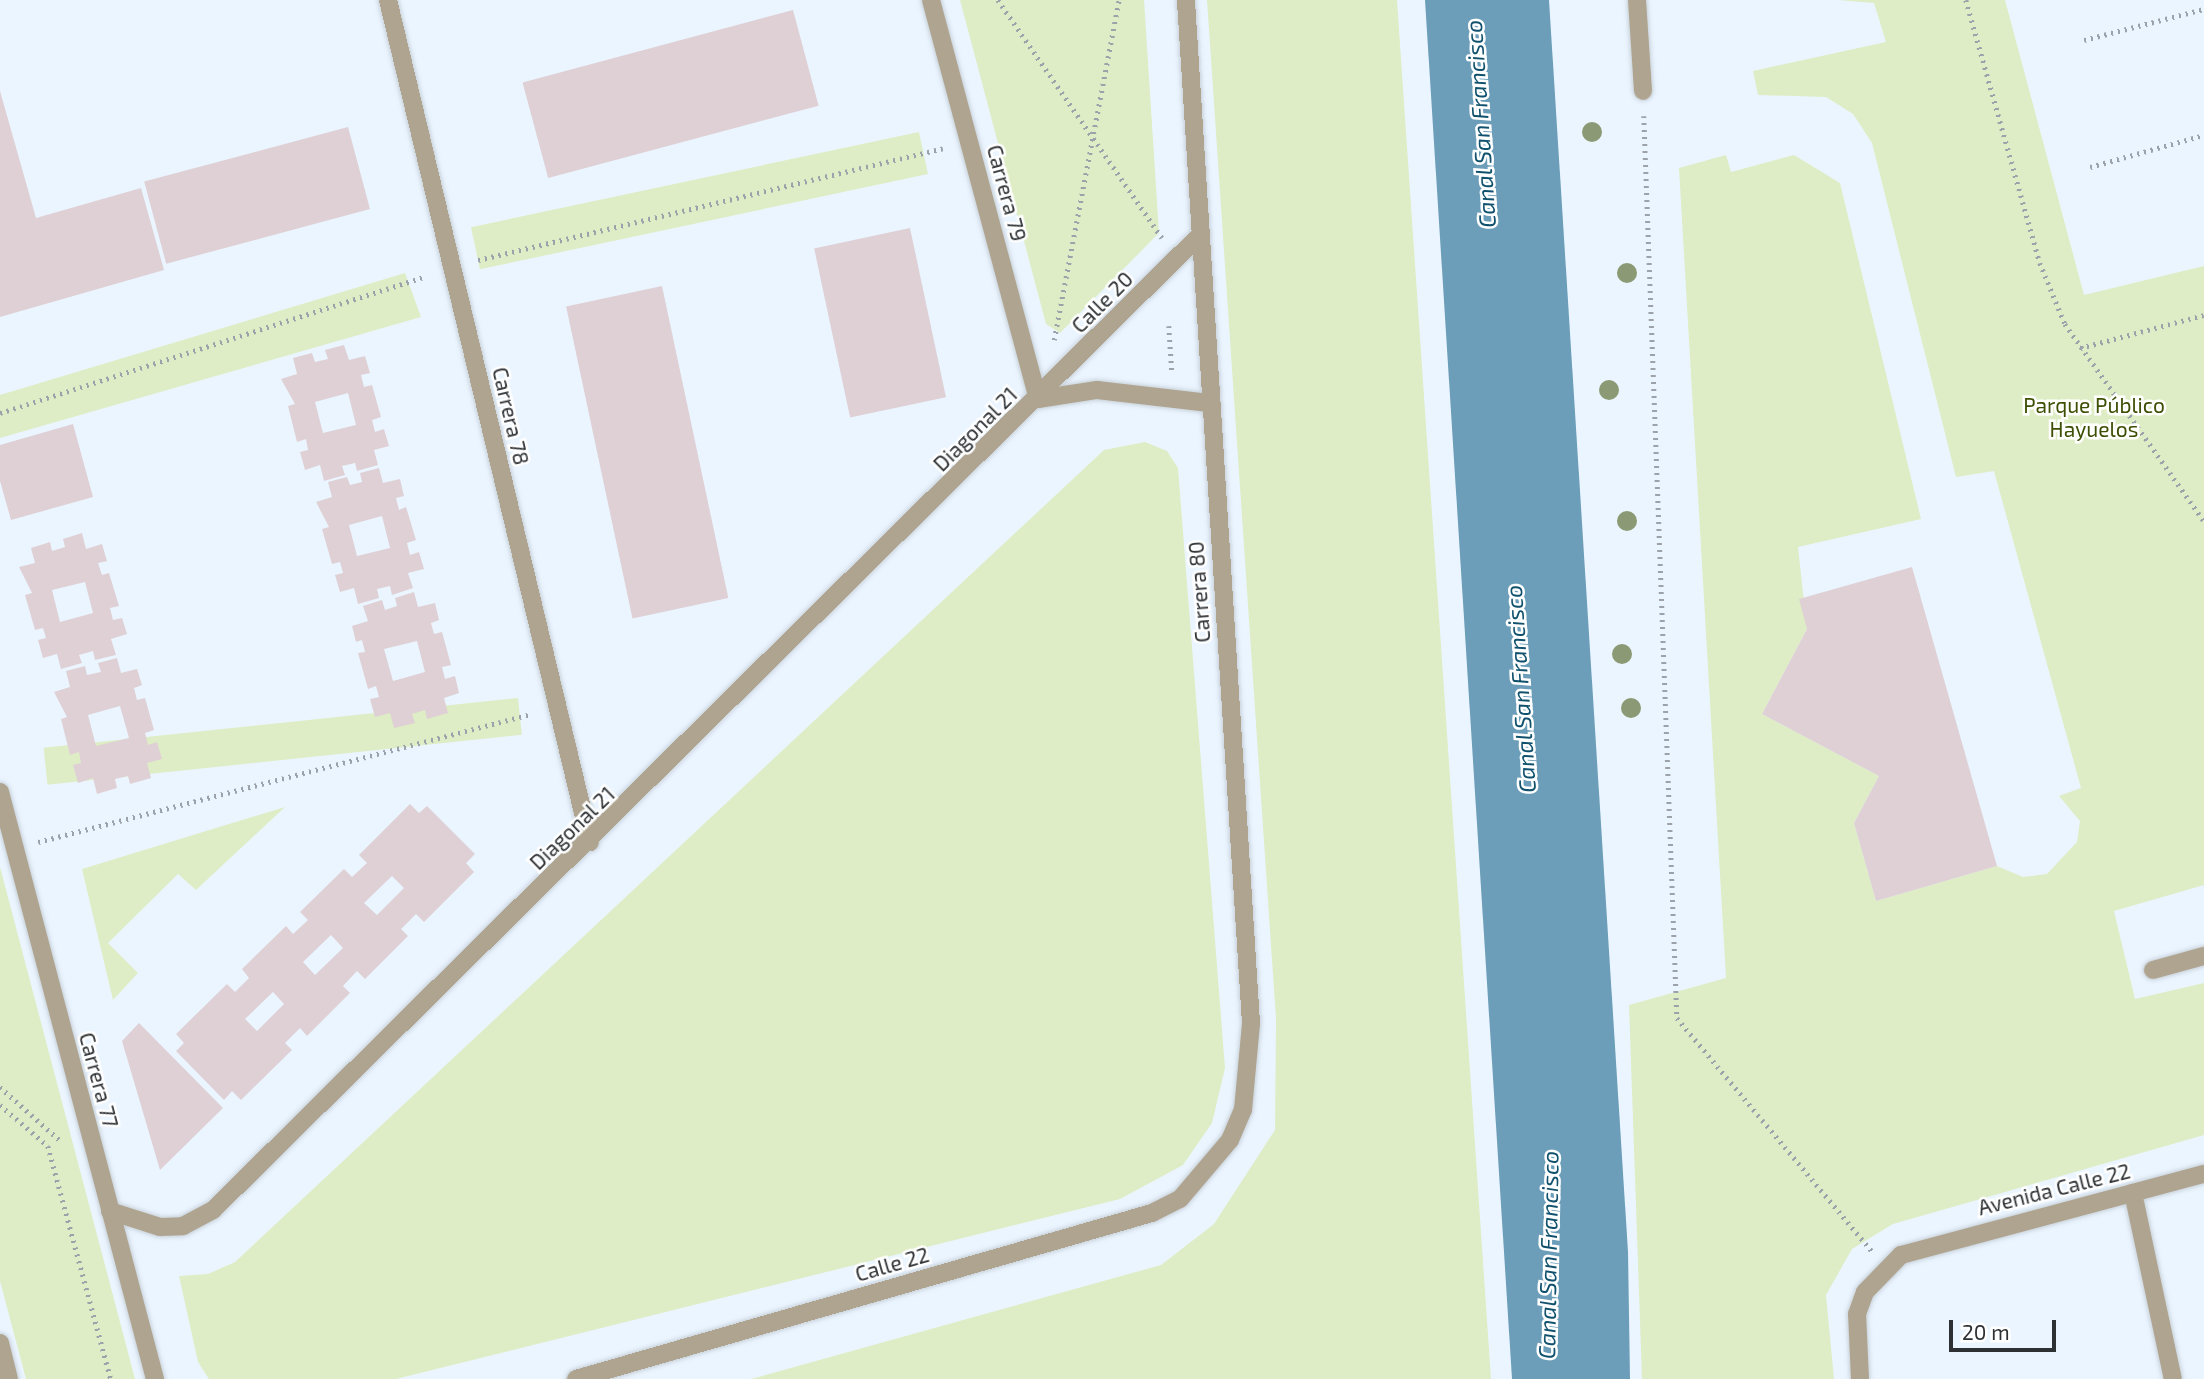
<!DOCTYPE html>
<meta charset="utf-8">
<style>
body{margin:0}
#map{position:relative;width:2204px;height:1379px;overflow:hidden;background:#ebf5ff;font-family:"Exo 2",sans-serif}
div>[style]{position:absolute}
.green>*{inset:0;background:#deedc5;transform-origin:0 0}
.water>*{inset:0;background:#6c9eb9}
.building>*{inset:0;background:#ded0d4;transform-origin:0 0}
.path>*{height:4.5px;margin-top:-2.25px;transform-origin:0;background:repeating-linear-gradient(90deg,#9ba2aa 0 2px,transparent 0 7px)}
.roads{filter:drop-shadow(0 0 2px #c9d2da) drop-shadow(0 0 2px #c9d2da)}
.minor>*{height:18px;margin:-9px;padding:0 9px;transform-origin:9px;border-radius:9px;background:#afa490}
.trees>*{width:20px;height:20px;margin:-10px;border-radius:50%;background:#8b9a74}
span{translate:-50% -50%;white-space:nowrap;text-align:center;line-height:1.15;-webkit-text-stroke:5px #fff;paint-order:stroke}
.street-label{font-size:21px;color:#2d3134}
.park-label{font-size:21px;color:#3c4f03}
.water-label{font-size:23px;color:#10516d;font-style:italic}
.scale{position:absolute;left:1949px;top:1320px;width:107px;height:32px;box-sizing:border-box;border:4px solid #2d3134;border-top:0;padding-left:9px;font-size:21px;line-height:24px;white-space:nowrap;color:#2d3134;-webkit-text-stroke:5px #fff;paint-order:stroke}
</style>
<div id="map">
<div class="green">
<i style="clip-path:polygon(960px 0,1144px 0,1159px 233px,1060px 333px,1046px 324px)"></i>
<i style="clip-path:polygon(1207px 0,1397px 0,1491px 1379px,751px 1379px,1161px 1265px,1214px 1224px,1275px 1130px,1276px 1019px)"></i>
<i style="clip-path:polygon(1838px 0,2005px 0,2084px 295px,2204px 266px,2204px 885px,2114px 911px,2135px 999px,2204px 983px,2204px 1135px,1893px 1224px,1852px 1249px,1826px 1295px,1834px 1379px,1642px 1379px,1629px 1005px,1726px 978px,1679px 168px,1726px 155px,1731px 172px,1794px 155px,1840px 183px,1921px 519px,1798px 547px,1807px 629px,1762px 714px,1879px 776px,1854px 823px,1876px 901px,1997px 866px,2023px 877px,2047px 874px,2077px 842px,2080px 821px,2059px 796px,2081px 788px,1994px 471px,1956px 477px,1872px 143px,1853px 114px,1826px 97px,1758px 95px,1753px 71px,1886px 42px,1874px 3px)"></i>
<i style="left:919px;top:132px;width:43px;height:458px;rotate:78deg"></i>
<i style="clip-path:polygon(405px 273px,421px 317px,0 438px,0 395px)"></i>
<i style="clip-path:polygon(1145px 442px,1167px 451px,1178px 468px,1225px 1068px,1212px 1123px,1183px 1165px,1120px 1199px,396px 1379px,209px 1379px,198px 1362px,179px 1276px,208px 1274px,235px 1262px,1104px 450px)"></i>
<i style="left:518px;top:698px;width:37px;height:477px;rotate:84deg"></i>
<i style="clip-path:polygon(285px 807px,196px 890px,178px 874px,108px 943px,138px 973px,113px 1000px,82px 869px)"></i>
<i style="clip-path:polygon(0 867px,135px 1379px,26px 1379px,0 1281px)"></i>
</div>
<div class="water">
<i style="clip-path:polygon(1425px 0,1549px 0,1628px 1252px,1630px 1379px,1512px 1379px)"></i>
</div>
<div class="building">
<i style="left:793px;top:10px;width:99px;height:280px;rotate:75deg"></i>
<i style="clip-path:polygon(0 91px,36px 218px,141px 188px,164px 270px,0 317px)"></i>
<i style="left:348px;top:127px;width:85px;height:211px;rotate:75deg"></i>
<i style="left:910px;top:228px;width:173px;height:98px;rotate:78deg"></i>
<i style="left:662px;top:286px;width:319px;height:98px;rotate:78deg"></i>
<i style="clip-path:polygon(evenodd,344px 345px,349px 360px,365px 356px,370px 373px,361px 375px,364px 387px,372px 385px,381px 417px,372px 420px,375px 432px,384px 429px,389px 446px,374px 450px,378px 465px,357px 471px,355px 463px,342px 466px,345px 475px,324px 481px,320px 465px,305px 470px,300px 452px,308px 450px,306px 439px,297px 442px,288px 406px,295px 404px,281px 379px,297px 374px,293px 358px,312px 353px,315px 362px,328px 359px,325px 350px,344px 345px,348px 393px,356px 425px,323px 433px,315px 402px,348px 393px)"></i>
<i style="clip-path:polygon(73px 424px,93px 497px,11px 520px,0 481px,0 445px)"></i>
<i style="clip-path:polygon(evenodd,379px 468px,383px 483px,400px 479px,404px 496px,396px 498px,399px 510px,406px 507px,416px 540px,407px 543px,410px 555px,419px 552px,424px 569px,408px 573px,413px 588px,392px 595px,390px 586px,377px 589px,379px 598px,358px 604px,354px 588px,340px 592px,335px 575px,343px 573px,340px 562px,332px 564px,322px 529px,329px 527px,316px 502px,332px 497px,328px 482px,347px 477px,350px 485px,362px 482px,360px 473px,379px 468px,382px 516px,390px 548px,357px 556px,349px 525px,382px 516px)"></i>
<i style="clip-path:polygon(evenodd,82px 533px,86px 549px,102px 544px,107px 561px,98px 563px,102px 575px,109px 573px,119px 606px,110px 608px,113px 620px,122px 618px,127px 634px,111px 639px,116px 655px,95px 660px,93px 651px,79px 655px,82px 663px,61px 669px,57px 654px,43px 658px,38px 640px,46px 638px,43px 628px,35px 630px,25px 595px,32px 593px,19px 567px,35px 563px,31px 548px,50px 542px,52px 551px,65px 547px,63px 539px,82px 533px,85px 582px,93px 613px,60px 622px,52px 590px,85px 582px)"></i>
<i style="clip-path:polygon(1912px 567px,1997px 866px,1876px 901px,1854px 823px,1879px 776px,1762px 714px,1807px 629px,1799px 599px)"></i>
<i style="clip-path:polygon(evenodd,414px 592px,418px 607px,435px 603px,439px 620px,431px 623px,434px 634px,442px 632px,451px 665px,442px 667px,445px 679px,455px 676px,459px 693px,444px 698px,448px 713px,427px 719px,425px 710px,412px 714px,415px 723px,394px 728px,390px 713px,375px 717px,370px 699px,379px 697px,376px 686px,368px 689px,358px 653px,365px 652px,362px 640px,356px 642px,352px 626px,368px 621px,363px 606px,382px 600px,385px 610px,397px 606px,395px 598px,414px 592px,417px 641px,425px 672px,393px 681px,384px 649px,417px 641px)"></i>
<i style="clip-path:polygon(evenodd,117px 658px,121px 673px,137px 669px,142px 685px,134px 688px,137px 700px,145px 698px,154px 730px,145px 733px,148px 745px,157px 742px,162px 759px,147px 763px,151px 778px,130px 784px,128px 776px,115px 779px,117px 788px,97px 794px,93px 778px,78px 783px,73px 765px,81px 763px,79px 752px,70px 755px,61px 719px,67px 717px,54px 692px,70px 687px,66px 671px,85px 666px,87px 675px,101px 672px,98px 663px,117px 658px,120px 706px,129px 738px,96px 746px,88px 715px,120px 706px)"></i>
<i style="clip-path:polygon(evenodd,410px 804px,419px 813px,427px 806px,475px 854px,466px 863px,474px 872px,424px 922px,416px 914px,401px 929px,408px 936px,365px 979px,357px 971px,343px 986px,350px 993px,307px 1036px,300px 1028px,285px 1043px,292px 1050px,241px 1100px,232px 1091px,224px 1100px,176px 1051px,184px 1043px,176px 1034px,227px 984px,235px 992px,249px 978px,242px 969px,286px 926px,293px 934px,308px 920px,300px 912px,344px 869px,352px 877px,367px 863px,359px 855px,410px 804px,392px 876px,404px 888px,377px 915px,364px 903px,392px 876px,410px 804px,331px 935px,343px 948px,315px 975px,303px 962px,331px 935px,410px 804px,273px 992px,284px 1004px,257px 1031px,245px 1019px,273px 992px)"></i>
<i style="clip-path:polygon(139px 1023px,223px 1108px,160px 1170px,122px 1041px)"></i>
</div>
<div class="path">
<i style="left:998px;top:0;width:289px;rotate:55.4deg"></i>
<i style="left:1966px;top:0;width:273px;rotate:74.3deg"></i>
<i style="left:2040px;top:263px;width:66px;rotate:67.7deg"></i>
<i style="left:2065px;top:324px;width:241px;rotate:54.8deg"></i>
<i style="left:2084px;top:40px;width:124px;rotate:-14.5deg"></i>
<i style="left:1644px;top:116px;width:903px;rotate:87.9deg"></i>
<i style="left:1677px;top:1018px;width:304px;rotate:50.1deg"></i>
<i style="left:2090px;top:167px;width:118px;rotate:-15.7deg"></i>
<i style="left:478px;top:260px;width:478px;rotate:-13.5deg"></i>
<i style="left:1169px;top:326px;width:47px;rotate:86.3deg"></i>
<i style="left:1054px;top:340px;width:346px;rotate:-79.2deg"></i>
<i style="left:2080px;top:348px;width:128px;rotate:-14.9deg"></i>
<i style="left:0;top:413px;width:447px;rotate:-17.8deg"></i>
<i style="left:38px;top:842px;width:509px;rotate:-14.55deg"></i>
<i style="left:0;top:1087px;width:83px;rotate:41.6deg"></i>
<i style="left:0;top:1105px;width:63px;rotate:40.5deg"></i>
<i style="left:48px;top:1146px;width:241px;rotate:74.9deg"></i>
</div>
<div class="roads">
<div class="minor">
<i style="left:388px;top:0;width:866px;rotate:76.51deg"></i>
<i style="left:931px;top:0;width:413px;rotate:75deg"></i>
<i style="left:1637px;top:0;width:91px;rotate:86.2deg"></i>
<i style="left:1038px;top:399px;width:60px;rotate:-8.7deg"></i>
<i style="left:1097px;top:390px;width:113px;rotate:6.6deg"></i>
<i style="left:0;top:792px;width:607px;rotate:75.21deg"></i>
<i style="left:2153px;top:970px;width:53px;rotate:-15.4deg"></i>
<i style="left:2133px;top:1193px;width:190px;rotate:77.9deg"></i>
<i style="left:110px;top:1211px;width:52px;rotate:17.7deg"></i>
<i style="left:160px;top:1227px;width:23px;rotate:-2deg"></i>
<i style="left:183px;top:1226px;width:34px;rotate:-28deg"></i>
<i style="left:213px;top:1210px;width:1385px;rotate:-44.65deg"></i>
<i style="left:0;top:1343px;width:37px;rotate:76deg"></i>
<i style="left:576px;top:1379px;width:599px;rotate:-16.08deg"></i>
<i style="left:1152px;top:1213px;width:31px;rotate:-27deg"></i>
<i style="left:1180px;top:1199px;width:77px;rotate:-49.7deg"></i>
<i style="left:1230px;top:1140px;width:33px;rotate:-67deg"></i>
<i style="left:1243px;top:1110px;width:87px;rotate:-84.7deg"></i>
<i style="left:1251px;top:1023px;width:1025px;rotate:-93.64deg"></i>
<i style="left:1860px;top:1379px;width:65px;rotate:-92.6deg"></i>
<i style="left:1857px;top:1314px;width:23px;rotate:-70deg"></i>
<i style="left:1865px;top:1292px;width:52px;rotate:-45.8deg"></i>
<i style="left:1901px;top:1255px;width:314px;rotate:-15deg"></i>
</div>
</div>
<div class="trees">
<i style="left:1592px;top:132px"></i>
<i style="left:1627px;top:273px"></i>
<i style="left:1609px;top:390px"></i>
<i style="left:1627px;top:521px"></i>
<i style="left:1622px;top:654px"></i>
<i style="left:1631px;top:708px"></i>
</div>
<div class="street-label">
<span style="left:1007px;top:193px;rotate:75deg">Carrera 79</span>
<span style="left:1102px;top:302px;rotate:-45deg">Calle 20</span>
<span style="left:511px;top:416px;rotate:77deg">Carrera 78</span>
<span style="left:975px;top:429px;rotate:-45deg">Diagonal 21</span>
<span style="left:1199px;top:592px;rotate:-94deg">Carrera 80</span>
<span style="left:572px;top:828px;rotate:-44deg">Diagonal 21</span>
<span style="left:99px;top:1080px;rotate:75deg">Carrera 77</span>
<span style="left:2054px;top:1189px;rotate:-14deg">Avenida Calle 22</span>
<span style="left:892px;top:1264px;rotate:-16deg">Calle 22</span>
</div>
<div class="park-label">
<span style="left:2094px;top:417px">Parque Público<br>Hayuelos</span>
</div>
<div class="water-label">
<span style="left:1480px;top:124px;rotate:-94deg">Canal San Francisco</span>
<span style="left:1520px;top:689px;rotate:-94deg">Canal San Francisco</span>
<span style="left:1548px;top:1255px;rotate:-89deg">Canal San Francisco</span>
</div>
<div class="scale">20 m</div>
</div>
